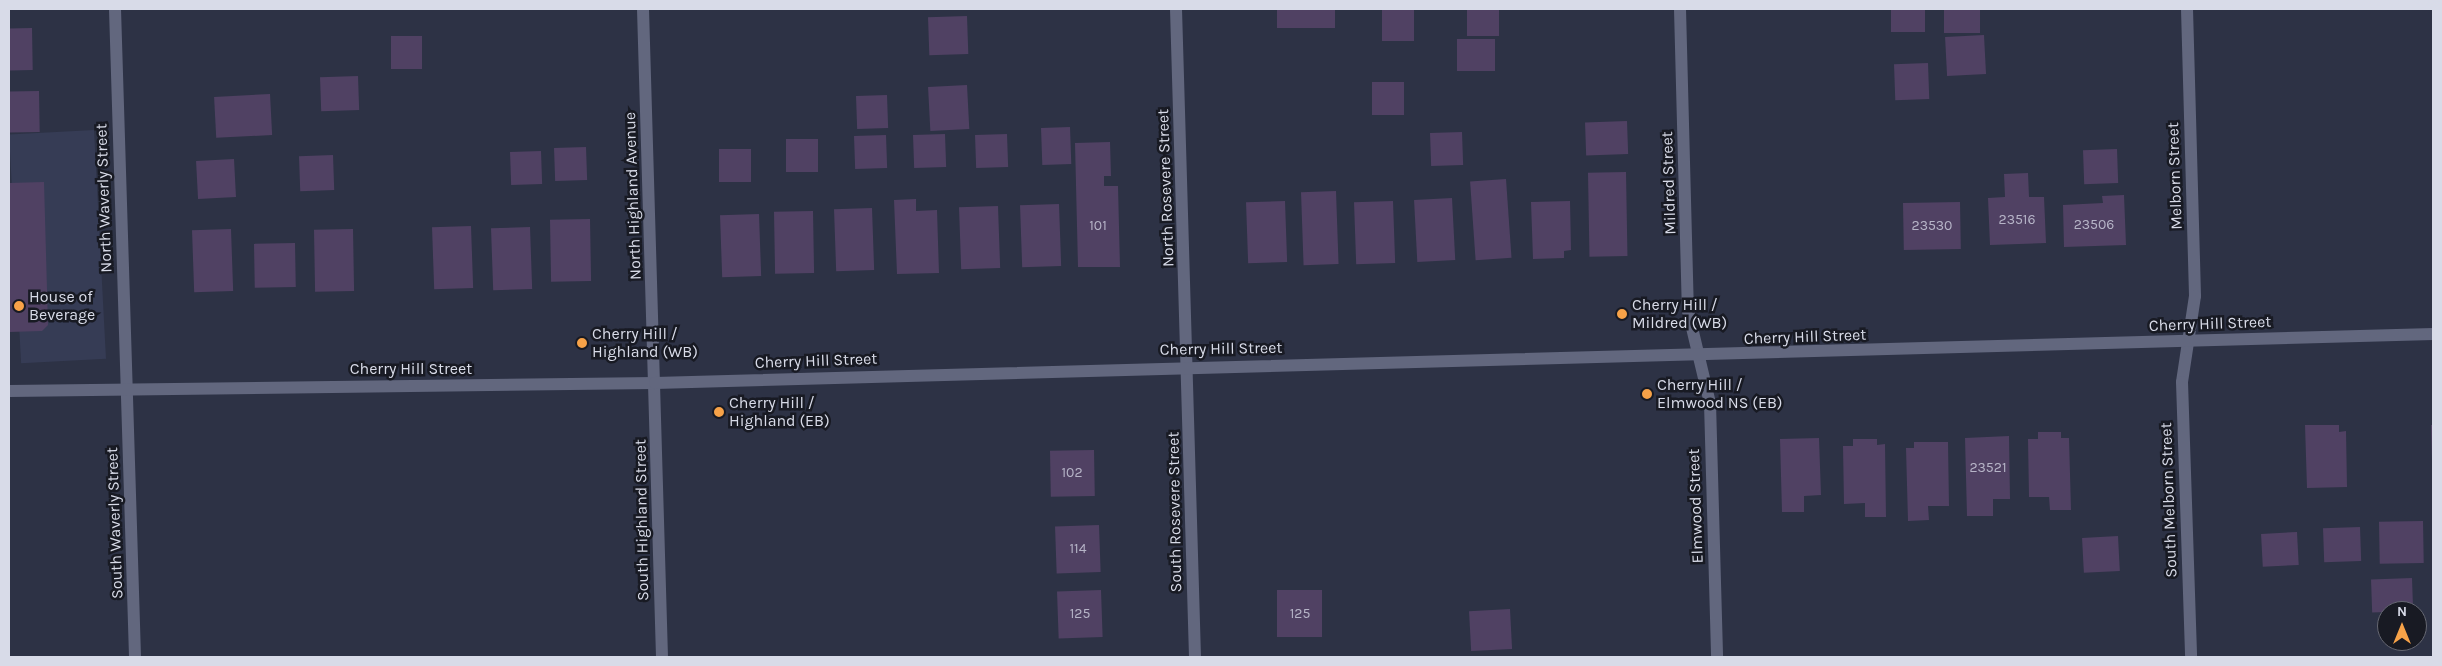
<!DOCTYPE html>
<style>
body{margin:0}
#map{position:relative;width:2442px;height:666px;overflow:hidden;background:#2d3245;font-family:Karla,sans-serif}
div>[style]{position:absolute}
.built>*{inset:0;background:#363c55;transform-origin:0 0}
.building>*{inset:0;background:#504163;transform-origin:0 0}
.minor>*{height:12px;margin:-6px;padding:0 6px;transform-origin:6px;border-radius:6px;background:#62677e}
.tertiary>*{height:12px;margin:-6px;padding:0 6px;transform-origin:6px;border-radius:6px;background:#62677e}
.dots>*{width:14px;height:14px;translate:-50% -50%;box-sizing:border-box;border:2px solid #181a23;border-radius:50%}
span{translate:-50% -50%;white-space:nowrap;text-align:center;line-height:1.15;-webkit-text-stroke:5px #181a23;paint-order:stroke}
.number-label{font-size:14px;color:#b6b4c7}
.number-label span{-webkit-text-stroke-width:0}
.street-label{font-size:16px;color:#d8dbe8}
.poi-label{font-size:16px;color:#d8dbe8}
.left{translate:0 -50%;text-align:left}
.frame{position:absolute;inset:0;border:10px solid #d8dbe8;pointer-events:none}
.north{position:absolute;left:2377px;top:601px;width:50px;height:50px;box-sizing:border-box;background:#181a23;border:1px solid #656772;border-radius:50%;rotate:0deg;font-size:14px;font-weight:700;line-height:20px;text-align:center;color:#d8dbe8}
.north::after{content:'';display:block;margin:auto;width:18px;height:22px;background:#f7a248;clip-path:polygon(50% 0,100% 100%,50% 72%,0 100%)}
</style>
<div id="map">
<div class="built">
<i style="left:94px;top:130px;width:229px;height:85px;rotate:87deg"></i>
</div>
<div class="building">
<i style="left:1277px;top:9px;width:58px;height:19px"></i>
<i style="left:1382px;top:9px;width:32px;height:32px"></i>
<i style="left:1467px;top:9px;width:32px;height:27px"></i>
<i style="left:1891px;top:9px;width:34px;height:23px"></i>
<i style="left:1944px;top:9px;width:36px;height:24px"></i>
<i style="left:967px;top:16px;width:38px;height:39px;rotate:88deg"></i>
<i style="left:32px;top:28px;width:42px;height:23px;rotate:89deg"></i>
<i style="left:1984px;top:35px;width:39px;height:39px;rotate:87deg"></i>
<i style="left:391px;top:36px;width:31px;height:33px"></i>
<i style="left:1495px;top:39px;width:32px;height:38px;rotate:90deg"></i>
<i style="left:1928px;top:63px;width:36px;height:34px;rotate:88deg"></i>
<i style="left:358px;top:76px;width:34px;height:38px;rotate:88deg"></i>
<i style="left:1372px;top:82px;width:32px;height:33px"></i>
<i style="left:967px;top:85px;width:44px;height:39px;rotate:87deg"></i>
<i style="left:39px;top:91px;width:41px;height:30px;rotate:89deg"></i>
<i style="left:270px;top:94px;width:41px;height:56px;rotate:87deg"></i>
<i style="left:887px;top:95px;width:33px;height:31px;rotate:88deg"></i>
<i style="left:1627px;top:121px;width:33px;height:42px;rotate:88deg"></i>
<i style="left:1070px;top:127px;width:37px;height:29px;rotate:88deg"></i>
<i style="left:1462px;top:132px;width:33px;height:32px;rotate:88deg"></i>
<i style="left:945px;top:134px;width:33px;height:32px;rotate:88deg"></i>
<i style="left:1007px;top:134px;width:33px;height:32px;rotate:88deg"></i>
<i style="left:886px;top:135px;width:33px;height:32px;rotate:88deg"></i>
<i style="left:786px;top:139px;width:32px;height:33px"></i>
<i style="clip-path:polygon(1110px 142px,1111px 176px,1104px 176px,1104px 186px,1118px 186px,1120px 267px,1078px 267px,1075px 143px)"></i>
<i style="left:586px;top:147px;width:33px;height:32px;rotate:88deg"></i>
<i style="left:751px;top:149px;width:33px;height:32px;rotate:90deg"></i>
<i style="left:2117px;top:149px;width:34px;height:34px;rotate:88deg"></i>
<i style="left:541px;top:151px;width:33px;height:31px;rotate:88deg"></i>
<i style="left:333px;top:155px;width:35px;height:34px;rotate:88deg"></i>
<i style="left:234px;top:159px;width:38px;height:38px;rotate:87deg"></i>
<i style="left:1626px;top:172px;width:84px;height:38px;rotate:89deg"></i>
<i style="clip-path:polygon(2028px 173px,2029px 197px,2044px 197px,2046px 243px,1990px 245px,1988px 198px,2005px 197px,2004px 174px)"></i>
<i style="left:1506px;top:179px;width:79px;height:36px;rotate:86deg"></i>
<i style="clip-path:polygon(44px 182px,48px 325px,42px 331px,9px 332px,9px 183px)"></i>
<i style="left:1336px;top:191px;width:73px;height:35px;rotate:88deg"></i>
<i style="clip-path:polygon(2124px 195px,2126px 245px,2064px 247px,2063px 205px,2103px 203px,2102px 196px)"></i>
<i style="left:1452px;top:198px;width:62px;height:38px;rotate:87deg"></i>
<i style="clip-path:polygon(916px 199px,916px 211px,937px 210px,939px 273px,897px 274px,894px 200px)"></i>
<i style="left:1285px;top:201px;width:61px;height:39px;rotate:88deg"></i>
<i style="left:1393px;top:201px;width:62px;height:39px;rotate:88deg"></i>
<i style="clip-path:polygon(1570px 201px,1571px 250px,1564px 251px,1564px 258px,1533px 259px,1531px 202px)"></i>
<i style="left:1960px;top:202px;width:47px;height:57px;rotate:89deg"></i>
<i style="left:1059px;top:204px;width:62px;height:39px;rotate:88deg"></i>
<i style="left:998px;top:206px;width:62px;height:39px;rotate:88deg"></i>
<i style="left:872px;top:208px;width:62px;height:38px;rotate:88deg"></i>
<i style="left:813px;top:211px;width:62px;height:39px;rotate:89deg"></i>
<i style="left:759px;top:214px;width:62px;height:39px;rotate:88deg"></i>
<i style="left:590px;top:219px;width:62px;height:40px;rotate:89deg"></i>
<i style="left:471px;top:226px;width:62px;height:39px;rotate:88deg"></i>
<i style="left:530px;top:227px;width:62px;height:39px;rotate:88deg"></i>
<i style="left:231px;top:229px;width:62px;height:39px;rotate:88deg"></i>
<i style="left:353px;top:229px;width:62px;height:39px;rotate:89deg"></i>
<i style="left:295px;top:243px;width:44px;height:41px;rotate:89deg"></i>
<i style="clip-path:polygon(2305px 425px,2339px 425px,2339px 432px,2346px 431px,2347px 487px,2307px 488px)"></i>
<i style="clip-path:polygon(2431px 425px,2433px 425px,2433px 461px,2432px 461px)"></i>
<i style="clip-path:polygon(2038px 432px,2061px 432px,2061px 438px,2069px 438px,2071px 510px,2050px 510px,2049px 497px,2029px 497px,2028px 439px,2038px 439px)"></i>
<i style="clip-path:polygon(2009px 436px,2010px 499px,1993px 499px,1993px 516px,1967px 516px,1965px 438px)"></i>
<i style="clip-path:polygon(1819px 438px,1821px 495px,1804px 496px,1804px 512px,1782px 512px,1780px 439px)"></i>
<i style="clip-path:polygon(1853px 439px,1877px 439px,1877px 445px,1885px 444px,1886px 517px,1865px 517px,1865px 503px,1844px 504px,1843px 446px,1853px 446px)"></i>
<i style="clip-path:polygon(1914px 442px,1948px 442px,1949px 506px,1928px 506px,1929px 520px,1908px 521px,1906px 448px,1914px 448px)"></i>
<i style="left:1094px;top:450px;width:46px;height:44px;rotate:89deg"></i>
<i style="left:2423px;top:521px;width:42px;height:44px;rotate:89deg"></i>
<i style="left:1099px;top:525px;width:47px;height:44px;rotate:88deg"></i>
<i style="left:2360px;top:527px;width:34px;height:37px;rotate:88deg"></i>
<i style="left:2297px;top:532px;width:33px;height:36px;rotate:87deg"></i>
<i style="left:2118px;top:536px;width:35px;height:36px;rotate:87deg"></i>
<i style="left:2412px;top:578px;width:33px;height:41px;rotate:88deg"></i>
<i style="left:1101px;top:590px;width:47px;height:44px;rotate:88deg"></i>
<i style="left:1322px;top:590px;width:47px;height:45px;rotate:90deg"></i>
<i style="left:1510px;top:609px;width:40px;height:41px;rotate:87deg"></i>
</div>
<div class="minor">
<i style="left:115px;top:9px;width:648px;rotate:88.23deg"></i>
<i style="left:643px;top:9px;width:648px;rotate:88.32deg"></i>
<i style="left:1176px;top:9px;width:648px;rotate:88.32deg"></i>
<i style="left:1680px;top:9px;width:302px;rotate:88.5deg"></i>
<i style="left:1688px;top:311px;width:95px;rotate:76.6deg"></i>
<i style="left:1710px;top:403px;width:254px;rotate:88.4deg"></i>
<i style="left:2187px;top:9px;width:287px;rotate:88.4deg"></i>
<i style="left:2195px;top:296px;width:87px;rotate:98.6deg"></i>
<i style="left:2182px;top:382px;width:275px;rotate:88.1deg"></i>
</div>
<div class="tertiary">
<i style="left:9px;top:391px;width:646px;rotate:-0.71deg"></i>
<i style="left:655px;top:383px;width:1779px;rotate:-1.58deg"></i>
</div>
<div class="dots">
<i style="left:19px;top:306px;background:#f7a248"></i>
<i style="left:1622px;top:314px;background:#f7a248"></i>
<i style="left:582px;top:343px;background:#f7a248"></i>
<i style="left:1647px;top:394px;background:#f7a248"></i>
<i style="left:719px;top:412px;background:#f7a248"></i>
</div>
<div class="number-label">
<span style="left:2017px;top:220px">23516</span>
<span style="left:2094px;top:225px">23506</span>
<span style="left:1098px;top:226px">101</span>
<span style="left:1932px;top:226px">23530</span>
<span style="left:1988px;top:468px">23521</span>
<span style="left:1072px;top:473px">102</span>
<span style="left:1078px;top:549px">114</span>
<span style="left:1080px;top:614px">125</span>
<span style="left:1300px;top:614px">125</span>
</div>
<div class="street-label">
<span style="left:2175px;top:176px;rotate:-92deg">Melborn Street</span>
<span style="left:1669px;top:183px;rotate:-92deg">Mildred Street</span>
<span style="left:1166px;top:188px;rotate:-92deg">North Rosevere Street</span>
<span style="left:633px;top:196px;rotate:-92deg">North Highland Avenue</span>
<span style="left:104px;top:198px;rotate:-92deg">North Waverly Street</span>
<span style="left:2210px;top:324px;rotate:-2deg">Cherry Hill Street</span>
<span style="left:1805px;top:337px;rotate:-2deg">Cherry Hill Street</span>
<span style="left:1221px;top:349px;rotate:-1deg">Cherry Hill Street</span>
<span style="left:816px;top:361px;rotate:-2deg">Cherry Hill Street</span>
<span style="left:411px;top:369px">Cherry Hill Street</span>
<span style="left:2169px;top:500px;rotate:-92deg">South Melborn Street</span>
<span style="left:1696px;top:506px;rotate:-92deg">Elmwood Street</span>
<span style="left:1175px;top:512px;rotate:-91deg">South Rosevere Street</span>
<span style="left:642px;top:520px;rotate:-91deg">South Highland Street</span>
<span style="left:115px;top:523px;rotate:-92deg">South Waverly Street</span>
</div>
<div class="poi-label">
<span class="left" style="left:29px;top:306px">House of<br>Beverage</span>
<span class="left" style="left:1632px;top:314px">Cherry Hill /<br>Mildred (WB)</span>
<span class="left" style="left:592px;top:343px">Cherry Hill /<br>Highland (WB)</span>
<span class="left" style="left:1657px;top:394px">Cherry Hill /<br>Elmwood NS (EB)</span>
<span class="left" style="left:729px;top:412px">Cherry Hill /<br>Highland (EB)</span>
</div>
<div class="frame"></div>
<div class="north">N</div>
</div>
